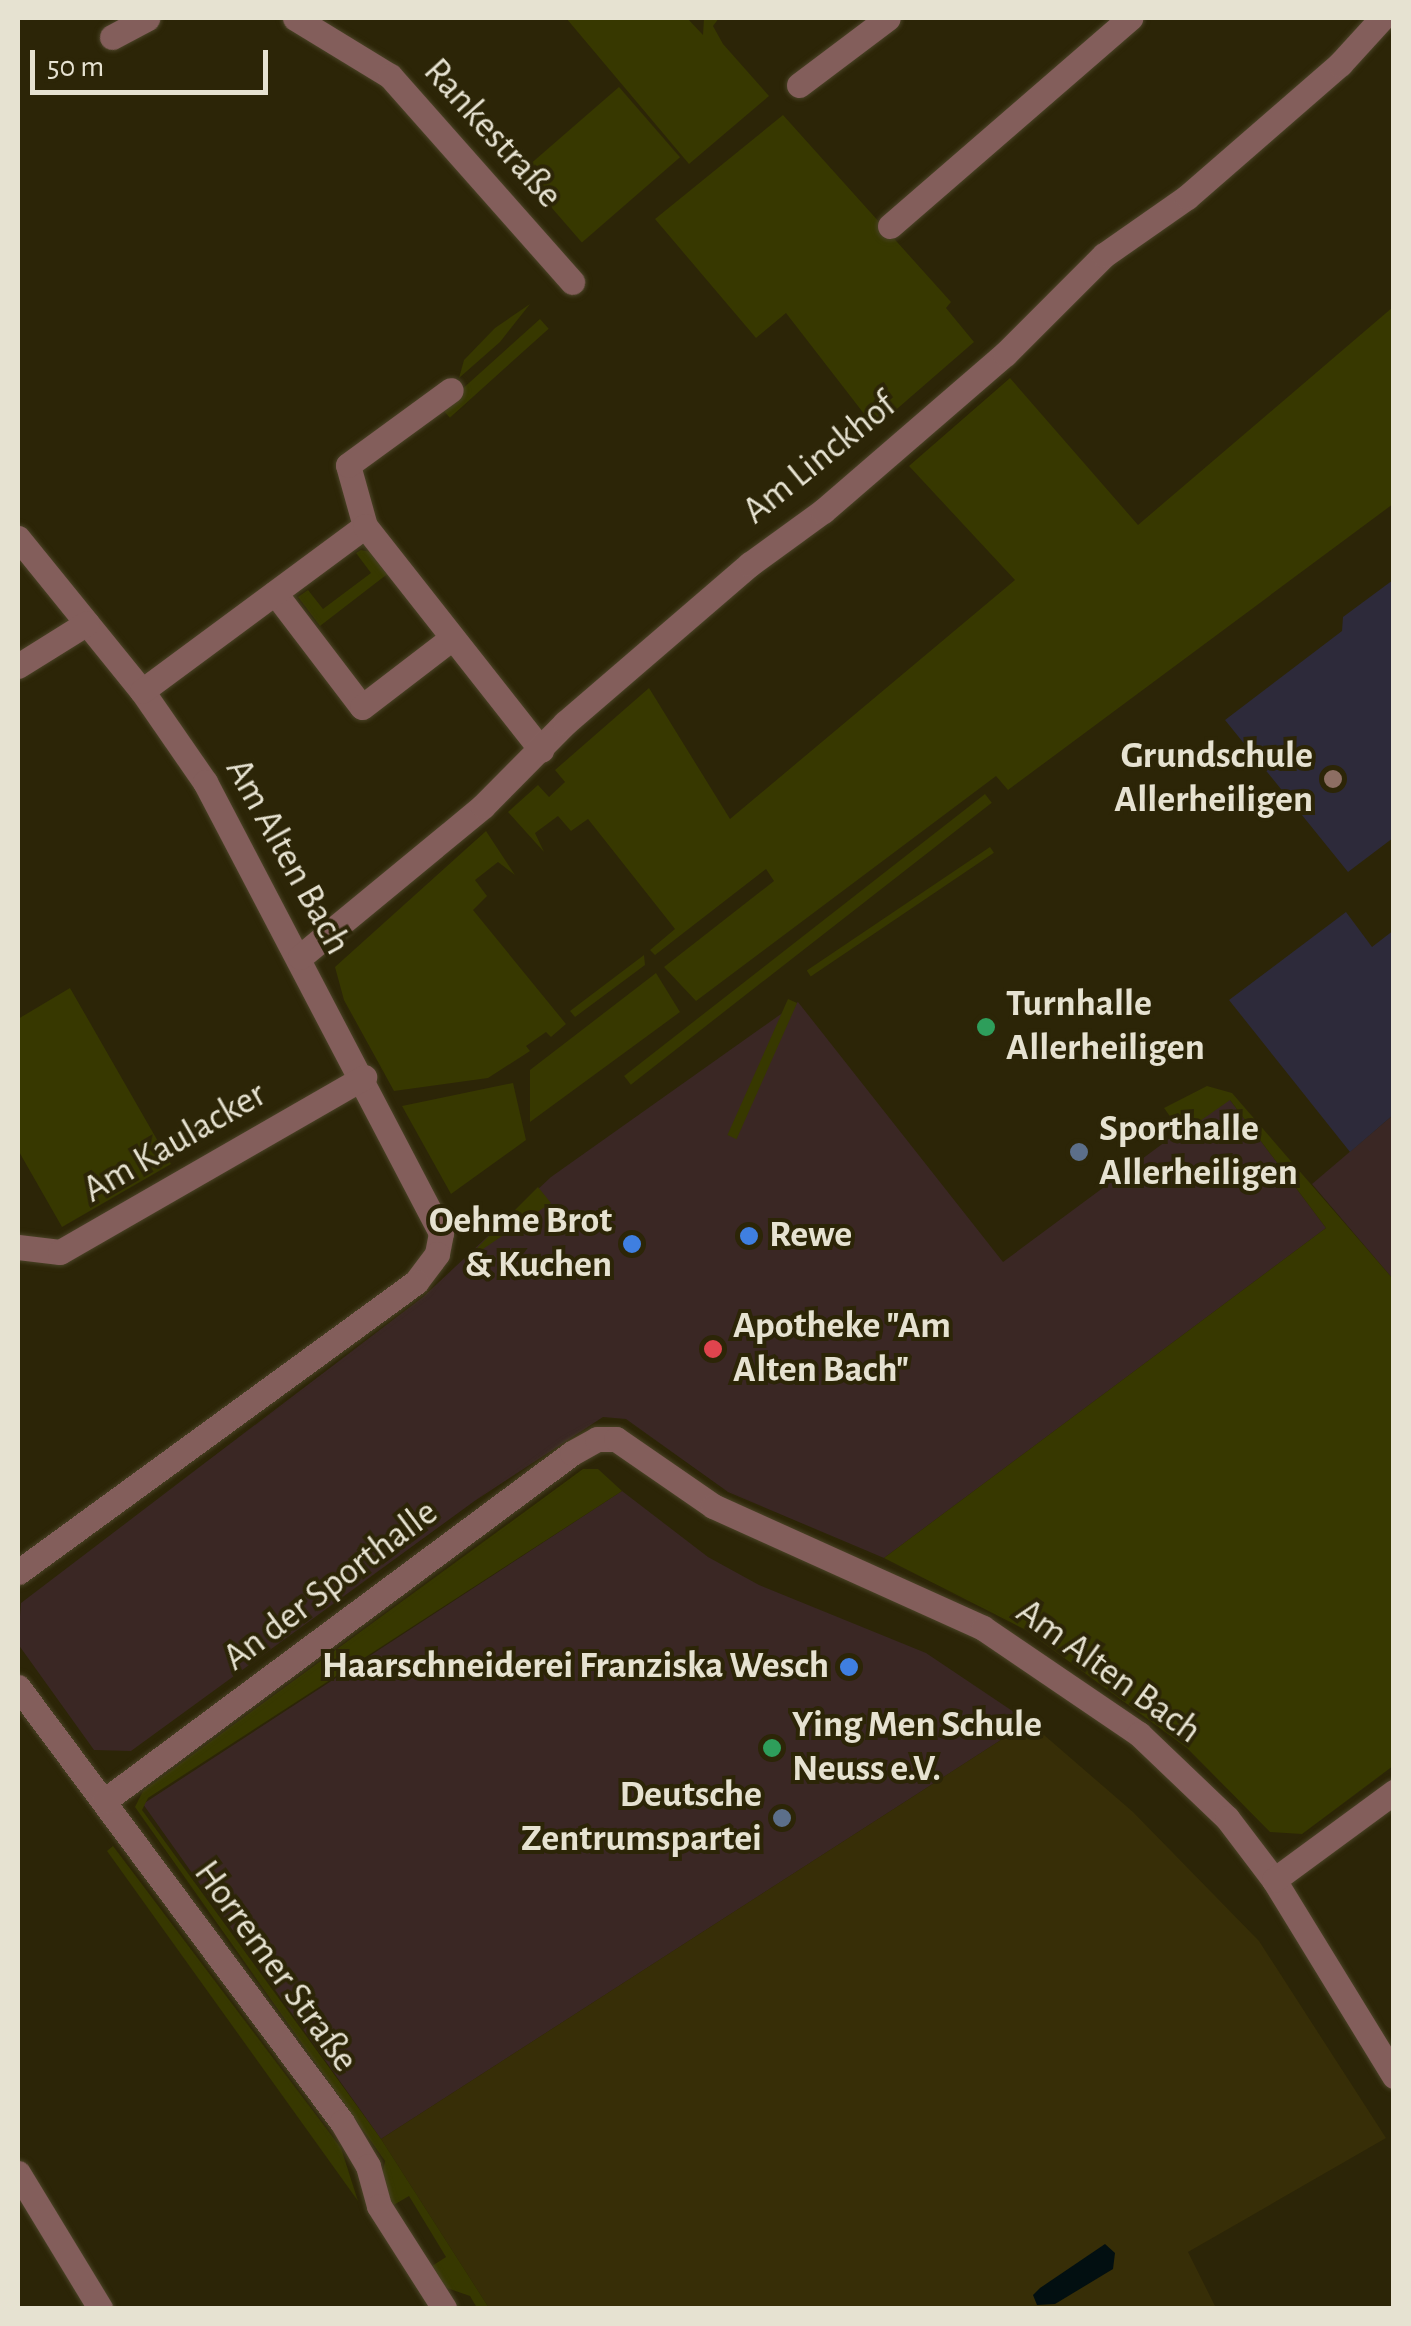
<!DOCTYPE html>
<meta charset="utf-8">
<style>
body{margin:0}
#map{position:relative;width:1411px;height:2326px;overflow:hidden;background:#2c2507;font-family:"Alegreya Sans",sans-serif}
div>[style]{position:absolute}
.commercial>*{inset:0;background:#3a2724}
.built>*{inset:0;background:#372e07}
.education>*{inset:0;background:#2d2a3a}
.green>*{inset:0;background:#373800;transform-origin:0 0}
.water>*{inset:0;background:#020f11}
.roads{filter:drop-shadow(0 0 2px #4a4327) drop-shadow(0 0 2px #4a4327)}
.minor>*{height:25px;margin:-12.5px;padding:0 12.5px;transform-origin:12.5px;border-radius:12.5px;background:#835e5b}
.dots>*{width:28px;height:28px;translate:-50% -50%;box-sizing:border-box;border:5px solid #2c2507;border-radius:50%}
span{translate:-50% -50%;white-space:nowrap;text-align:center;line-height:1.15;-webkit-text-stroke:8px #2c2507;paint-order:stroke}
.street-label{font-size:38px;color:#e6e2d1}
.poi-label{font-size:38px;color:#e6e2d1;font-weight:700}
.right{translate:-100% -50%;text-align:right}
.left{translate:0 -50%;text-align:left}
.frame{position:absolute;inset:0;border:20px solid #e6e2d1;pointer-events:none}
.scale{position:absolute;left:30px;top:50px;width:238px;height:45px;box-sizing:border-box;border:5px solid #e6e2d1;border-top:0;padding-left:12px;font-size:30px;line-height:35px;white-space:nowrap;color:#e6e2d1;-webkit-text-stroke:8px #2c2507;paint-order:stroke}
</style>
<div id="map">
<div class="commercial">
<i style="clip-path:polygon(798px 1002px,1003px 1262px,1227px 1096px,1326px 1228px,884px 1558px,728px 1492px,626px 1419px,603px 1417px,476px 1500px,131px 1751px,94px 1750px,18px 1644px,21px 1603px,423px 1297px,551px 1177px)"></i>
<i style="clip-path:polygon(1393px 1115px,1393px 1279px,1312px 1184px)"></i>
<i style="clip-path:polygon(622px 1491px,708px 1557px,759px 1585px,926px 1653px,1029px 1722px,381px 2139px,143px 1804px)"></i>
</div>
<div class="built">
<i style="clip-path:polygon(1029px 1722px,1133px 1812px,1259px 1941px,1386px 2138px,1188px 2252px,1216px 2308px,489px 2308px,381px 2139px)"></i>
</div>
<div class="education">
<i style="clip-path:polygon(1393px 580px,1393px 838px,1348px 872px,1225px 720px,1342px 631px,1343px 617px)"></i>
<i style="clip-path:polygon(1346px 912px,1372px 947px,1394px 930px,1393px 1115px,1350px 1152px,1229px 1000px)"></i>
</div>
<div class="green">
<i style="clip-path:polygon(566px 18px,687px 18px,703px 35px,704px 18px,719px 18px,713px 26px,723px 44px,769px 96px,689px 164px)"></i>
<i style="left:619px;top:87px;width:93px;height:130px;rotate:49deg"></i>
<i style="clip-path:polygon(783px 115px,951px 302px,946px 308px,974px 342px,875px 428px,786px 313px,756px 338px,655px 219px)"></i>
<i style="clip-path:polygon(530px 304px,500px 342px,459px 378px,464px 360px,495px 328px)"></i>
<i style="clip-path:polygon(1393px 307px,1393px 504px,1008px 790px,996px 776px,696px 1001px,664px 967px,774px 881px,766px 869px,655px 955px,650px 950px,675px 929px,588px 819px,571px 831px,558px 816px,535px 833px,544px 852px,508px 812px,538px 785px,549px 797px,565px 782px,555px 770px,649px 688px,730px 819px,1015px 580px,909px 466px,1010px 378px,1138px 525px)"></i>
<i style="left:540px;top:319px;width:13px;height:133px;rotate:48deg"></i>
<i style="clip-path:polygon(361px 550px,376px 553px,390px 572px,320px 626px,298px 597px,308px 590px,323px 609px,371px 573px,356px 553px)"></i>
<i style="left:985px;top:794px;width:11px;height:458px;rotate:52deg"></i>
<i style="clip-path:polygon(486px 831px,515px 875px,498px 862px,475px 880px,487px 896px,473px 910px,566px 1024px,551px 1037px,546px 1032px,526px 1046px,530px 1051px,488px 1078px,394px 1091px,344px 1000px,335px 967px)"></i>
<i style="left:990px;top:847px;width:7px;height:221px;rotate:56deg"></i>
<i style="clip-path:polygon(644px 955px,645px 965px,575px 1017px,570px 1011px)"></i>
<i style="clip-path:polygon(656px 973px,680px 1012px,530px 1122px,530px 1070px)"></i>
<i style="clip-path:polygon(70px 988px,171px 1164px,62px 1227px,18px 1150px,18px 1019px)"></i>
<i style="left:788px;top:999px;width:10px;height:149px;rotate:24deg"></i>
<i style="clip-path:polygon(513px 1083px,526px 1140px,451px 1194px,402px 1106px)"></i>
<i style="clip-path:polygon(1207px 1086px,1232px 1093px,1393px 1279px,1393px 1766px,1302px 1834px,1270px 1832px,1187px 1748px,1026px 1630px,884px 1558px,1326px 1228px,1230px 1100px,1183px 1133px,1177px 1126px,1164px 1108px)"></i>
<i style="clip-path:polygon(538px 1187px,551px 1203px,474px 1255px,475px 1250px)"></i>
<i style="clip-path:polygon(583px 1469px,598px 1469px,622px 1491px,148px 1798px,142px 1810px,381px 2139px,489px 2308px,477px 2308px,470px 2296px,444px 2287px,429px 2268px,446px 2257px,409px 2196px,392px 2206px,382px 2177px,385px 2161px,135px 1807px,143px 1791px)"></i>
<i style="clip-path:polygon(113px 1846px,341px 2148px,358px 2201px,107px 1851px)"></i>
</div>
<div class="water">
<i style="clip-path:polygon(1105px 2244px,1115px 2253px,1113px 2269px,1055px 2304px,1037px 2305px,1033px 2295px,1040px 2288px)"></i>
</div>
<div class="roads">
<div class="minor">
<i style="left:295px;top:18px;width:111px;rotate:31.4deg"></i>
<i style="left:390px;top:76px;width:275px;rotate:48.5deg"></i>
<i style="left:112px;top:37px;width:40px;rotate:-28deg"></i>
<i style="left:799px;top:85px;width:111px;rotate:-37deg"></i>
<i style="left:890px;top:226px;width:318px;rotate:-40.9deg"></i>
<i style="left:365px;top:526px;width:63px;rotate:-105.6deg"></i>
<i style="left:348px;top:465px;width:127px;rotate:-36.1deg"></i>
<i style="left:18px;top:538px;width:197px;rotate:51deg"></i>
<i style="left:142px;top:691px;width:111px;rotate:55.3deg"></i>
<i style="left:205px;top:782px;width:509px;rotate:62.38deg"></i>
<i style="left:441px;top:1233px;width:21px;rotate:101deg"></i>
<i style="left:437px;top:1254px;width:35px;rotate:127deg"></i>
<i style="left:416px;top:1282px;width:492px;rotate:143.9deg"></i>
<i style="left:275px;top:593px;width:143px;rotate:52.7deg"></i>
<i style="left:362px;top:707px;width:113px;rotate:-37.5deg"></i>
<i style="left:18px;top:666px;width:81px;rotate:-31.9deg"></i>
<i style="left:142px;top:691px;width:277px;rotate:-36.5deg"></i>
<i style="left:365px;top:526px;width:285px;rotate:51.8deg"></i>
<i style="left:300px;top:957px;width:237px;rotate:-39.5deg"></i>
<i style="left:483px;top:806px;width:117px;rotate:-45.3deg"></i>
<i style="left:565px;top:723px;width:244px;rotate:-40.7deg"></i>
<i style="left:750px;top:564px;width:90px;rotate:-36deg"></i>
<i style="left:823px;top:511px;width:240px;rotate:-40.8deg"></i>
<i style="left:1005px;top:354px;width:140px;rotate:-45deg"></i>
<i style="left:1104px;top:255px;width:101px;rotate:-34.9deg"></i>
<i style="left:1187px;top:197px;width:203px;rotate:-41deg"></i>
<i style="left:1340px;top:64px;width:62px;rotate:-47.6deg"></i>
<i style="left:18px;top:1247px;width:42px;rotate:6.8deg"></i>
<i style="left:60px;top:1252px;width:351px;rotate:-29.9deg"></i>
<i style="left:18px;top:1687px;width:542px;rotate:53.32deg"></i>
<i style="left:342px;top:2122px;width:51px;rotate:59.4deg"></i>
<i style="left:368px;top:2166px;width:41px;rotate:74.6deg"></i>
<i style="left:379px;top:2206px;width:121px;rotate:57.5deg"></i>
<i style="left:104px;top:1801px;width:583px;rotate:-36.63deg"></i>
<i style="left:572px;top:1453px;width:29px;rotate:-29deg"></i>
<i style="left:597px;top:1439px;width:19px"></i>
<i style="left:616px;top:1439px;width:118px;rotate:34.6deg"></i>
<i style="left:713px;top:1506px;width:296px;rotate:24.3deg"></i>
<i style="left:983px;top:1628px;width:189px;rotate:34.2deg"></i>
<i style="left:1139px;top:1734px;width:122px;rotate:43.7deg"></i>
<i style="left:1227px;top:1818px;width:78px;rotate:52.8deg"></i>
<i style="left:1274px;top:1880px;width:230px;rotate:58.5deg"></i>
<i style="left:1274px;top:1880px;width:149px;rotate:-36.3deg"></i>
<i style="left:18px;top:2173px;width:158px;rotate:58.7deg"></i>
</div>
</div>
<div class="dots">
<i style="left:1333px;top:779px;background:#8d6e63"></i>
<i style="left:986px;top:1027px;background:#2e9e5b"></i>
<i style="left:1079px;top:1152px;background:#5c6f8a"></i>
<i style="left:749px;top:1236px;background:#3f7fe0"></i>
<i style="left:632px;top:1244px;background:#3f7fe0"></i>
<i style="left:713px;top:1349px;background:#e0444e"></i>
<i style="left:849px;top:1667px;background:#3f7fe0"></i>
<i style="left:772px;top:1748px;background:#2e9e5b"></i>
<i style="left:782px;top:1818px;background:#5c6f8a"></i>
</div>
<div class="street-label">
<span style="left:492px;top:134px;rotate:48deg">Rankestraße</span>
<span style="left:820px;top:459px;rotate:-39deg">Am Linckhof</span>
<span style="left:287px;top:857px;rotate:61deg">Am Alten Bach</span>
<span style="left:175px;top:1143px;rotate:-30deg">Am Kaulacker</span>
<span style="left:331px;top:1586px;rotate:-37deg">An der Sporthalle</span>
<span style="left:1108px;top:1672px;rotate:36deg">Am Alten Bach</span>
<span style="left:275px;top:1967px;rotate:54deg">Horremer Straße</span>
</div>
<div class="poi-label">
<span class="right" style="left:1313px;top:779px">Grundschule<br>Allerheiligen</span>
<span class="left" style="left:1006px;top:1027px">Turnhalle<br>Allerheiligen</span>
<span class="left" style="left:1099px;top:1152px">Sporthalle<br>Allerheiligen</span>
<span class="right" style="left:612px;top:1244px">Oehme Brot<br>&amp; Kuchen</span>
<span class="left" style="left:769px;top:1236px">Rewe</span>
<span class="left" style="left:733px;top:1349px">Apotheke "Am<br>Alten Bach"</span>
<span class="right" style="left:829px;top:1667px">Haarschneiderei Franziska Wesch</span>
<span class="left" style="left:792px;top:1748px">Ying Men Schule<br>Neuss e.V.</span>
<span class="right" style="left:762px;top:1818px">Deutsche<br>Zentrumspartei</span>
</div>
<div class="frame"></div>
<div class="scale">50 m</div>
</div>
